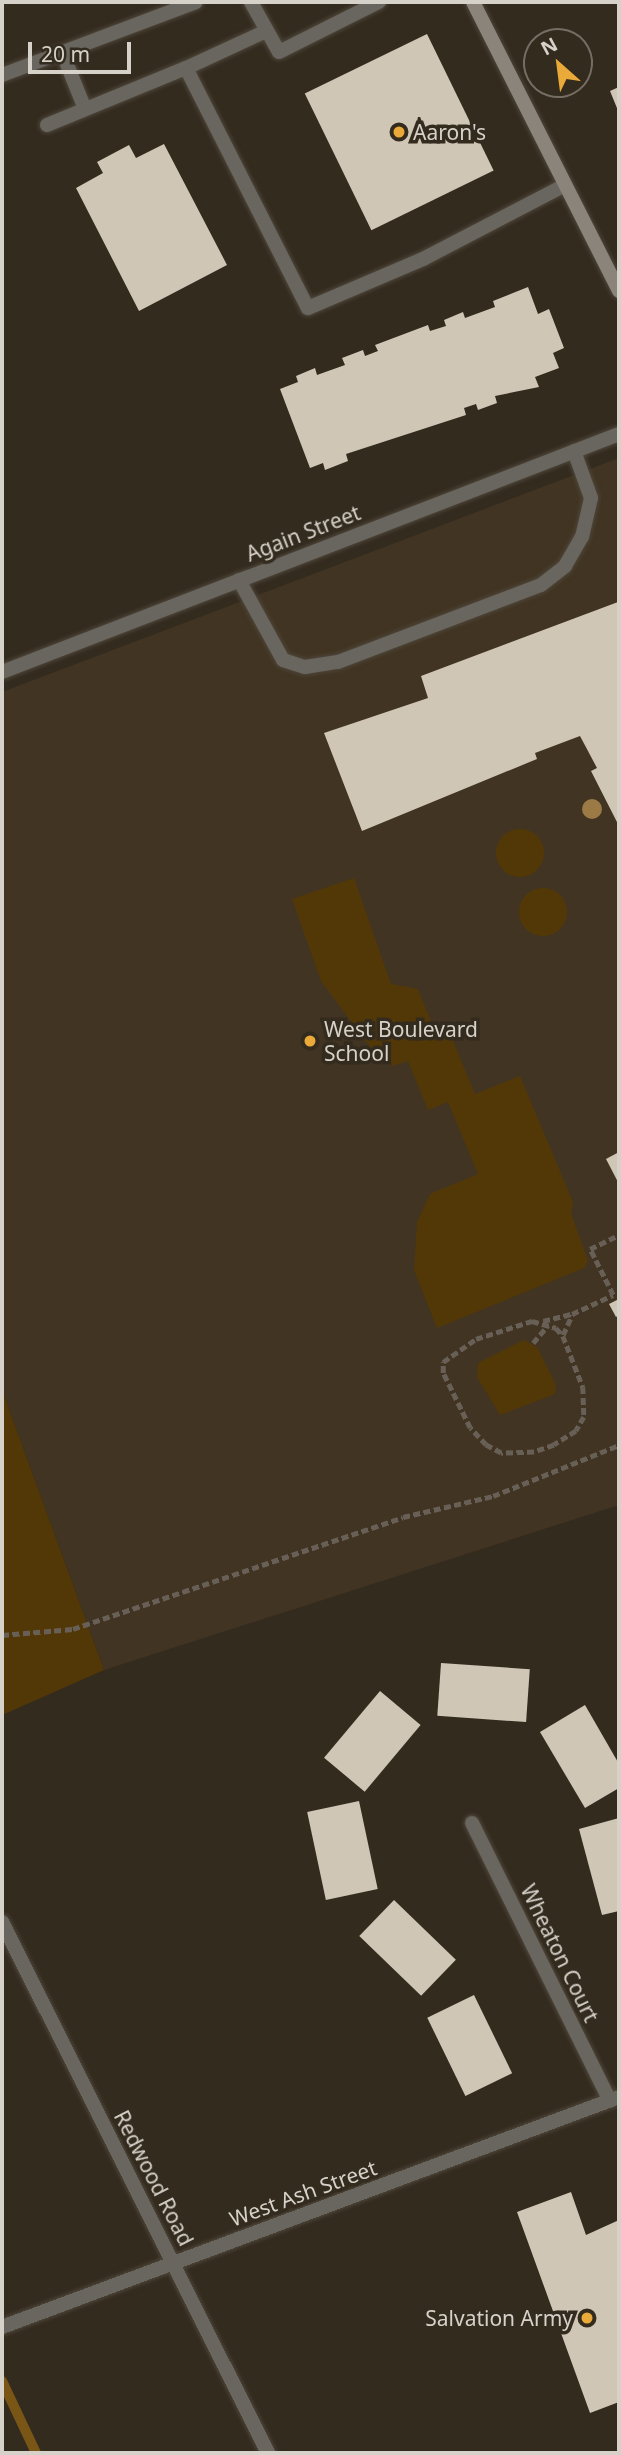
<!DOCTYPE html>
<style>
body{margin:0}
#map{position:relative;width:621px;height:2455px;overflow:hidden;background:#342b1f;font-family:"Noto Sans",sans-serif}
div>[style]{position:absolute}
.built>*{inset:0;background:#413422}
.green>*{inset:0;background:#533807}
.round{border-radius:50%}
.stream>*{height:10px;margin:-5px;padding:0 5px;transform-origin:5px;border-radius:5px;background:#7a5616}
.building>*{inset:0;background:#d0c6b6;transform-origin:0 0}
.path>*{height:4.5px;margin-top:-2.25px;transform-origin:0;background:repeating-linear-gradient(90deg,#686056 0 7px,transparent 0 10.5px)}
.roads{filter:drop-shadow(0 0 2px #4e463a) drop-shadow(0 0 2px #4e463a)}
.service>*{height:14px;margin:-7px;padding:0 7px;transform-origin:7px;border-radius:7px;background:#69655f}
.minor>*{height:14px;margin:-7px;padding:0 7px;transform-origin:7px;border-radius:7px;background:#69655f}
.tertiary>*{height:14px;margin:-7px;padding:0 7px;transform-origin:7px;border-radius:7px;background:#69655f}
.secondary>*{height:14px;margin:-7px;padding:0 7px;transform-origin:7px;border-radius:7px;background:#8b847a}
.trees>*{width:20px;height:20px;margin:-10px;border-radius:50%;background:#9c7a46}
.dots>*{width:19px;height:19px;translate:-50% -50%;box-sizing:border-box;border:4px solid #342b1f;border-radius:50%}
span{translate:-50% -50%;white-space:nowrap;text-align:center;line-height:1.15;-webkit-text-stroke:7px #342b1f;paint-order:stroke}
.poi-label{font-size:21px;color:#d6d1c9}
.left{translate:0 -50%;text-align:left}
.right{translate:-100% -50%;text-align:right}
.street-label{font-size:21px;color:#d6d1c9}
.frame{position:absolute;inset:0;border:4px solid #d6d1c9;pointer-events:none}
.north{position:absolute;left:523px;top:28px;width:70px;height:70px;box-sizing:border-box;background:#342b1f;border:2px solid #756d63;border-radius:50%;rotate:332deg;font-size:19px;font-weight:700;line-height:28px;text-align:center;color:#d6d1c9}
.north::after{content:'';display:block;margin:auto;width:24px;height:32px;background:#eaaa39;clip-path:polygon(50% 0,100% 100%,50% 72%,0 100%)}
.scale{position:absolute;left:28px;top:42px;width:103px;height:32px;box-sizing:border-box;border:4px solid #d6d1c9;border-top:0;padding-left:9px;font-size:21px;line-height:24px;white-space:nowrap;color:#d6d1c9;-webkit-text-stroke:5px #342b1f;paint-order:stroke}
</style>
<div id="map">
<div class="built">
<i style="clip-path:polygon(619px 458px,619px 1505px,104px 1670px,2px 1390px,2px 692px)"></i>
</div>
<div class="green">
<i class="round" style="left:496px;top:829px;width:48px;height:48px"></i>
<i style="clip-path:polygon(354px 878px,391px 984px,418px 989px,435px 1032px,451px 1036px,475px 1094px,520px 1076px,573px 1202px,571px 1213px,588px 1261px,584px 1268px,437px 1328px,414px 1270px,417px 1222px,430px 1194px,478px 1174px,448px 1102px,428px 1110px,408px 1061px,393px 1066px,377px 1056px,321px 981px,292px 899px)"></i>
<i class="round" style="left:519px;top:888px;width:48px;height:48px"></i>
<i style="clip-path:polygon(524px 1340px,537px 1347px,556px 1385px,555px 1394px,500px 1415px,477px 1377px,478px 1363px)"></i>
<i style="clip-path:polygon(2px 1390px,104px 1670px,2px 1715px)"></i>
</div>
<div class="stream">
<i style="left:2px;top:2381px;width:80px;rotate:64.7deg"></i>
</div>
<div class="building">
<i style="left:427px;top:34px;width:152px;height:136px;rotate:64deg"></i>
<i style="clip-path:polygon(619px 87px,619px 113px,610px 91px)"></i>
<i style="clip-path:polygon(164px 144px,227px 265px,139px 311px,76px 188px,103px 173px,97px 162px,129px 145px,136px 158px)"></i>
<i style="clip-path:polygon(528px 287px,538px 314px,549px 309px,564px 348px,553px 353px,559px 368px,535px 377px,539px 387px,495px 396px,497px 403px,478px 410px,476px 404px,464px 408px,466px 415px,346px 454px,348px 461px,325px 470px,323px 463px,310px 468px,280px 389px,298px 382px,296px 376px,315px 368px,317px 375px,345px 365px,342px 358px,363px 350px,365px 356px,378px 351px,375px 345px,428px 325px,430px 331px,446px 326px,444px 320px,463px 312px,465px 318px,495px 307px,493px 301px)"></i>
<i style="clip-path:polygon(618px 602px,619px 826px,591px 771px,597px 768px,580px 736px,535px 753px,537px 759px,362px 831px,324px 733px,428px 698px,421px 676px)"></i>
<i style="clip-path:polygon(619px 1152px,619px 1184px,606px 1159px)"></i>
<i style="clip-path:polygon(619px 1299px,619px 1315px,616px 1317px,609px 1304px)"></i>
<i style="left:441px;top:1663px;width:89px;height:53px;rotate:4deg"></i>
<i style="left:380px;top:1691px;width:53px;height:87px;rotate:40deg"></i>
<i style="clip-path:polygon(585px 1705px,619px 1764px,619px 1788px,585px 1808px,540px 1732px)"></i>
<i style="left:359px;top:1801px;width:90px;height:53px;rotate:78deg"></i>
<i style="clip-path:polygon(619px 1818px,619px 1911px,602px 1915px,579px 1829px)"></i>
<i style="left:394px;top:1900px;width:86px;height:50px;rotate:44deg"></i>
<i style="left:474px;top:1995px;width:87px;height:52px;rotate:64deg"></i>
<i style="clip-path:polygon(571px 2192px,586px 2235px,619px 2220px,619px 2402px,590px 2413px,517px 2212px)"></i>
</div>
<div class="path">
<i style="left:532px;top:1321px;width:25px;rotate:16deg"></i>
<i style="left:556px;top:1328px;width:11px;rotate:49deg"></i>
<i style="left:563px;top:1336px;width:55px;rotate:68.6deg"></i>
<i style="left:583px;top:1387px;width:30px;rotate:88deg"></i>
<i style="left:584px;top:1417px;width:16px;rotate:120deg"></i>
<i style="left:576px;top:1431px;width:26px;rotate:148deg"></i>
<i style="left:554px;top:1445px;width:21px;rotate:161deg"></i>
<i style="left:534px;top:1452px;width:33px;rotate:178deg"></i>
<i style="left:501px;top:1453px;width:17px;rotate:-152deg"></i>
<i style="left:486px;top:1445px;width:23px;rotate:-133deg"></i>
<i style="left:470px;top:1428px;width:61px;rotate:-116.1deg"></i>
<i style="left:443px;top:1373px;width:11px;rotate:-90deg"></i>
<i style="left:443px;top:1362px;width:40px;rotate:-34.9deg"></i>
<i style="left:476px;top:1339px;width:59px;rotate:-17.8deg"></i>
<i style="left:543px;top:1321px;width:30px;rotate:-14deg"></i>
<i style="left:572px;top:1314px;width:45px;rotate:-24.9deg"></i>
<i style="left:613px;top:1295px;width:51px;rotate:-116.6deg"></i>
<i style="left:590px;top:1249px;width:32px;rotate:-26deg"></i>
<i style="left:563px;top:1335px;width:22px;rotate:-66deg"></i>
<i style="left:533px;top:1343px;width:23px;rotate:-50deg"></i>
<i style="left:2px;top:1635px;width:71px;rotate:-4.8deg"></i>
<i style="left:73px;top:1629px;width:348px;rotate:-18.7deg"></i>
<i style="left:403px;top:1517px;width:92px;rotate:-13.1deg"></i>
<i style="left:493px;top:1496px;width:136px;rotate:-22deg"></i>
</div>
<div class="roads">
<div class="service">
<i style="left:251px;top:2px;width:57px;rotate:60.8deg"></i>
<i style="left:279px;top:52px;width:112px;rotate:-26.6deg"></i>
<i style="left:264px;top:32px;width:86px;rotate:155.2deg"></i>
<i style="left:186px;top:68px;width:269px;rotate:63.1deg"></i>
<i style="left:308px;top:308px;width:125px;rotate:-23.1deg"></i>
<i style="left:423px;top:259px;width:160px;rotate:-27.5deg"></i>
<i style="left:62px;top:52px;width:61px;rotate:68deg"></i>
<i style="left:47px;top:125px;width:150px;rotate:-22.3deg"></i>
<i style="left:239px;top:580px;width:91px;rotate:61.2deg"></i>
<i style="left:283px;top:660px;width:23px;rotate:18deg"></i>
<i style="left:305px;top:667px;width:33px;rotate:-9deg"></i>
<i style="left:338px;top:662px;width:217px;rotate:-20.8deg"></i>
<i style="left:541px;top:585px;width:31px;rotate:-38deg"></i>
<i style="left:565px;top:566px;width:34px;rotate:-60deg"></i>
<i style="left:582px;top:537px;width:40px;rotate:-77deg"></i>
<i style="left:591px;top:498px;width:50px;rotate:-109.9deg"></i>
</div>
<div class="minor">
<i style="left:2px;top:672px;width:661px;rotate:-21.09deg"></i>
<i style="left:472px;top:1823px;width:310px;rotate:63.6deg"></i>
<i style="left:2px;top:1922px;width:594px;rotate:63.39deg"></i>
</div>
<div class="tertiary">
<i style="left:2px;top:75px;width:207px;rotate:-20.6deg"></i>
<i style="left:2px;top:2327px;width:658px;rotate:-20.44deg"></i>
</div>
<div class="secondary">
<i style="left:473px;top:2px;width:324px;rotate:63.2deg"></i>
</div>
</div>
<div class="trees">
<i style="left:592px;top:809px"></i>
</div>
<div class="dots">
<i style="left:399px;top:132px;background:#eaaa39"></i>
<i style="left:310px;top:1041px;background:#eaaa39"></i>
<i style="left:587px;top:2318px;background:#eaaa39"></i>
</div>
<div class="poi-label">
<span class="left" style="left:413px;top:132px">Aaron's</span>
<span class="left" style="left:324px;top:1041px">West Boulevard<br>School</span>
<span class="right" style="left:573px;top:2318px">Salvation Army</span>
</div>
<div class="street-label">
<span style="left:303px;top:533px;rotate:-21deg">Again Street</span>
<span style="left:560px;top:1953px;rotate:64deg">Wheaton Court</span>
<span style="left:154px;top:2178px;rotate:63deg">Redwood Road</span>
<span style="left:303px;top:2193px;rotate:-20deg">West Ash Street</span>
</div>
<div class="frame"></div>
<div class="north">N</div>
<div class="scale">20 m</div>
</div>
